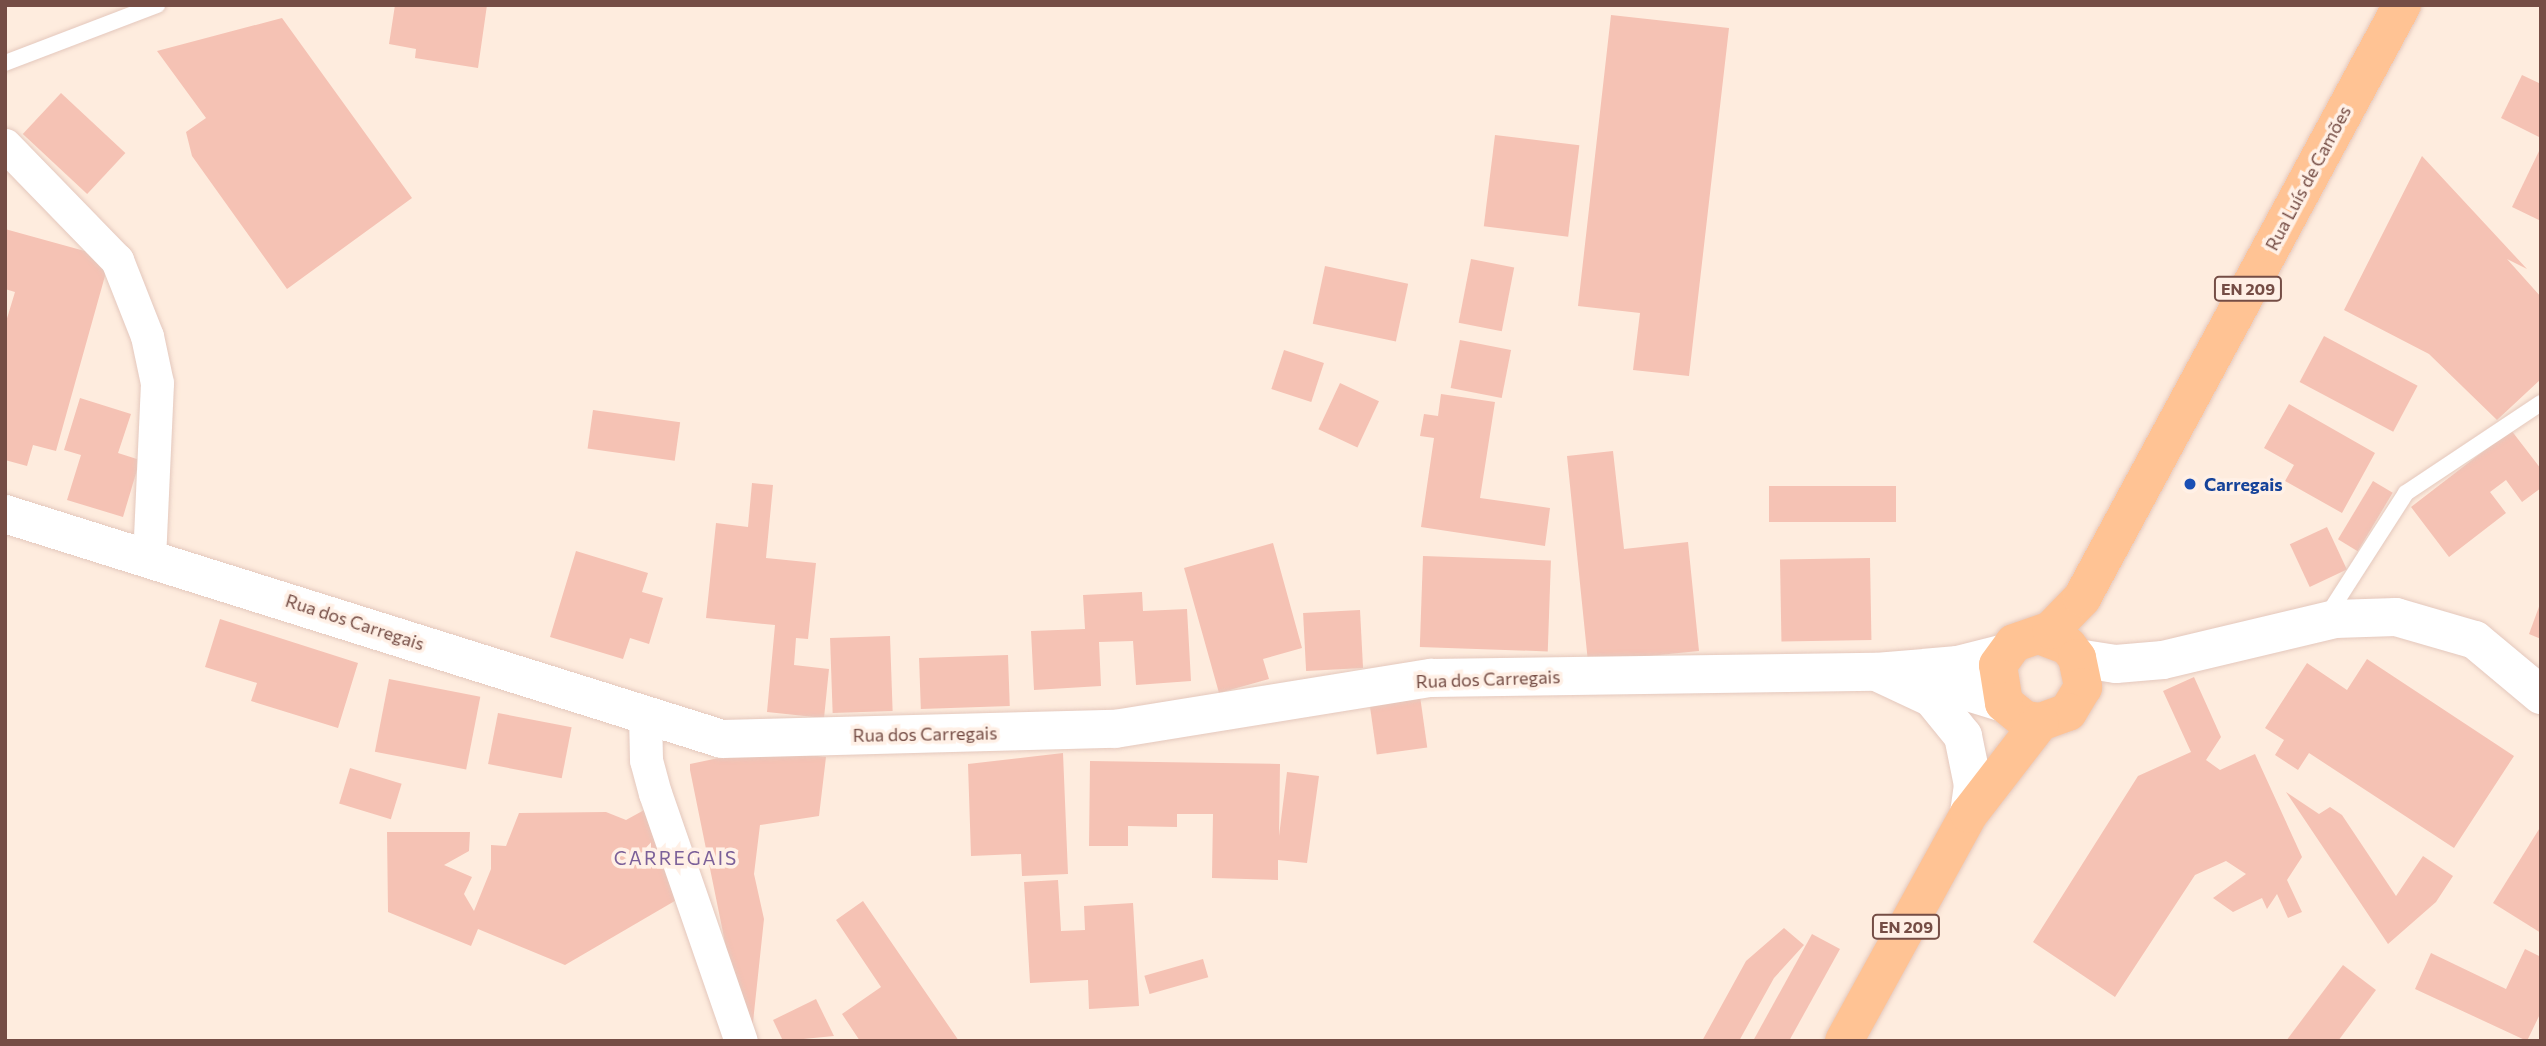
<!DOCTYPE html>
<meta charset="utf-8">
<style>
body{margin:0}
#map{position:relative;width:2546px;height:1046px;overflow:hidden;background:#feecde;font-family:Commissioner,sans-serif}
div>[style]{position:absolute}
.building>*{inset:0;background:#f5c2b4;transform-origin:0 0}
.roads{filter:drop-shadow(0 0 2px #e4c8bd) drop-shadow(0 0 2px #e4c8bd)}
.service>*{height:16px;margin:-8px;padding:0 8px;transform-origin:8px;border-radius:8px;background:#fff}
.minor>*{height:33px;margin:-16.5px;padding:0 16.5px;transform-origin:16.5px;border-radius:16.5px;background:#fff}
.tertiary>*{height:38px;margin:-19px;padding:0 19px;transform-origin:19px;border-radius:19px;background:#fff}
.primary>*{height:38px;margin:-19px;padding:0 19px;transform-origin:19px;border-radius:19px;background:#ffc394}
.dots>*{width:19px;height:19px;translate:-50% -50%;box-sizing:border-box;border:4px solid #fff0e6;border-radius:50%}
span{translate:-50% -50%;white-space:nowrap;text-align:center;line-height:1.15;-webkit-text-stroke:7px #fff0e6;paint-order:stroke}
.shield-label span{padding:2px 5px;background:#fff0e6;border:2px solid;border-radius:5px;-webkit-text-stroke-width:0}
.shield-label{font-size:16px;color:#754d45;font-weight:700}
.street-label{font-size:18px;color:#754d45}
.transit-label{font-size:18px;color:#164399;font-weight:700}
.left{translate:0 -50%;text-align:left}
.neighbourhood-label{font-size:19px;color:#7b6099;letter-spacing:2px}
.frame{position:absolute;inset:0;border:7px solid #754d45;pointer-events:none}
</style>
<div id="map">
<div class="building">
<i style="clip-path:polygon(395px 5px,487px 5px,478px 68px,415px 58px,416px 49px,389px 44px)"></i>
<i style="clip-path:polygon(1611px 15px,1729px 28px,1689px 376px,1633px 370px,1640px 313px,1578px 306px)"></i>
<i style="clip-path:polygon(282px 18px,412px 198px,287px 289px,192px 156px,186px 132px,206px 118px,157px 51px)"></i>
<i style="clip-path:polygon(2522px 75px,2541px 84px,2541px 138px,2501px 118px)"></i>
<i style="left:61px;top:93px;width:88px;height:56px;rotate:43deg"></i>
<i style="left:1495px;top:135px;width:85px;height:92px;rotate:7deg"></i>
<i style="clip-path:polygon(2541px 147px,2541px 221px,2512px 207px)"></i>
<i style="clip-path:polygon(2422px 156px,2527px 269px,2507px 259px,2541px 297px,2541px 379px,2497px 420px,2429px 354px,2344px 310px)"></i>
<i style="clip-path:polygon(5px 229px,110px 258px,56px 451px,33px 445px,27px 466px,5px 460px,5px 325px,15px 292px,5px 289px)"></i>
<i style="left:1471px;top:259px;width:44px;height:65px;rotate:11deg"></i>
<i style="left:1325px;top:266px;width:85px;height:59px;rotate:12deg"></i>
<i style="left:2324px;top:336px;width:106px;height:52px;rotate:28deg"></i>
<i style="left:1460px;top:340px;width:52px;height:49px;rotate:11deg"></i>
<i style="left:1284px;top:350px;width:42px;height:41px;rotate:18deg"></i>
<i style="left:1340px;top:383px;width:43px;height:51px;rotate:25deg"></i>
<i style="clip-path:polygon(1441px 394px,1495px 402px,1480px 498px,1550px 508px,1545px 546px,1421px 527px,1434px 438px,1420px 436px,1424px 414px,1438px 416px)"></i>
<i style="clip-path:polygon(80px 398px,131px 414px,118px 453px,140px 460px,123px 517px,67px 500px,81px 455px,64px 450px)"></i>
<i style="clip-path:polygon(2289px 404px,2375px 453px,2342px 513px,2285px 481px,2294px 465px,2264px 448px)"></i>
<i style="left:593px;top:410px;width:88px;height:39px;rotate:8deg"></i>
<i style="clip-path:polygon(2511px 430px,2541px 469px,2541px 488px,2522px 502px,2506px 480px,2490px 492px,2506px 513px,2449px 557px,2411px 507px)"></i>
<i style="clip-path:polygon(1613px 451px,1624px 549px,1688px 542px,1699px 651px,1588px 662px,1567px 456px)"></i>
<i style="left:2373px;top:481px;width:23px;height:68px;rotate:31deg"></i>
<i style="clip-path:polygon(752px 483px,773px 485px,766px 558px,816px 563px,808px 639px,796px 638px,794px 665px,829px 669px,824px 718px,767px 712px,775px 625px,706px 618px,716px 523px,748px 527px)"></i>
<i style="left:1896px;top:486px;width:36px;height:127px;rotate:90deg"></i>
<i style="left:2327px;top:527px;width:47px;height:41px;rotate:65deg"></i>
<i style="clip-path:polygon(1273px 543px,1302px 648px,1263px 659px,1269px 679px,1219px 693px,1184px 568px)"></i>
<i style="clip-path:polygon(576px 551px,648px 573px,642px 592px,663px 598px,649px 644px,630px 638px,623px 659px,550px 637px)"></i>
<i style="left:1423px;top:556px;width:128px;height:91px;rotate:2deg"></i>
<i style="left:1870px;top:558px;width:82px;height:90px;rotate:89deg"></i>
<i style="clip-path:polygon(1142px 592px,1143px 611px,1187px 609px,1191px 681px,1136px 685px,1133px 641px,1099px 642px,1101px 686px,1034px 690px,1031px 631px,1085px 629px,1083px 595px)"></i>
<i style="clip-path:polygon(2540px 604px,2541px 604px,2541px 639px,2529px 634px)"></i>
<i style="left:1360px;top:610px;width:58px;height:57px;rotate:87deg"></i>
<i style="clip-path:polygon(220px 619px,358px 663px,338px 728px,251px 701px,257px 683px,205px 667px)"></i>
<i style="left:890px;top:636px;width:75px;height:60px;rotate:88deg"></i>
<i style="left:1008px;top:655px;width:51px;height:89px;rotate:88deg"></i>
<i style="clip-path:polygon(2367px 659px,2514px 756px,2454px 848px,2309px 753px,2298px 770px,2275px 755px,2284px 740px,2265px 728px,2307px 663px,2347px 690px)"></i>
<i style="clip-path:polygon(2194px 677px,2221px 737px,2206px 760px,2220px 770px,2255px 754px,2302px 857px,2287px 880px,2302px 912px,2288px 918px,2277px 894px,2267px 909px,2262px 898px,2233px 912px,2213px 898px,2246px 874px,2226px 861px,2195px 875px,2115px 997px,2033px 942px,2138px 776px,2191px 752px,2163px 691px)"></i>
<i style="left:389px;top:679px;width:93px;height:74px;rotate:11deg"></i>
<i style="left:1420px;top:696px;width:52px;height:51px;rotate:82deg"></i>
<i style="left:498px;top:713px;width:75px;height:52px;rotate:11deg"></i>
<i style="clip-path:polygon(757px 750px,826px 757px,819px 816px,760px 825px,754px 874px,764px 919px,751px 1041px,745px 1041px,690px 770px,690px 764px)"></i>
<i style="clip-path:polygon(1063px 753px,1068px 874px,1022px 876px,1021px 854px,971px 856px,968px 764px)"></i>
<i style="clip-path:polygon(1090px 761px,1280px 764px,1279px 836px,1287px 772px,1319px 776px,1307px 863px,1278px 860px,1278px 880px,1212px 878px,1213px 814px,1177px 814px,1177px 827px,1128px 826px,1128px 846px,1089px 846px)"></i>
<i style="left:350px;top:768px;width:54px;height:37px;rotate:17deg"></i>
<i style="clip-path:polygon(2286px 792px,2319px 814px,2330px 807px,2342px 815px,2396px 896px,2423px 856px,2453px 876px,2436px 902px,2388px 944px)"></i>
<i style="clip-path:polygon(646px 809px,685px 895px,565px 965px,478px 929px,471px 946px,388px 912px,387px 832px,470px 832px,469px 851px,444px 865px,472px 877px,464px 894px,474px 911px,491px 869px,491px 845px,506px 846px,519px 813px,606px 812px,626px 820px)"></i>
<i style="clip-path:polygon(2541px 826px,2541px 933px,2493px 903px)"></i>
<i style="clip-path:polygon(1058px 880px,1061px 931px,1085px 930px,1084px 906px,1133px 903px,1139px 1006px,1089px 1009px,1088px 980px,1030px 983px,1024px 882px)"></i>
<i style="clip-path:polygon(863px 901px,959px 1041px,860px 1041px,842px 1014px,881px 987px,836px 920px)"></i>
<i style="clip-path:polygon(1784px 928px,1804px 945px,1774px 978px,1739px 1041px,1702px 1041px,1746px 961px)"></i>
<i style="clip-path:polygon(1812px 934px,1840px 949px,1789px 1041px,1753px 1041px)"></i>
<i style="clip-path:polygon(2525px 949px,2541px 957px,2541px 1012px,2527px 1041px,2415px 989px,2431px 953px,2506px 989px)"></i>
<i style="left:1203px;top:959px;width:19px;height:61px;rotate:74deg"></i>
<i style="clip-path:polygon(2343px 965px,2376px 990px,2338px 1041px,2286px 1041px)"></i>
<i style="clip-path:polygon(816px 999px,834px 1036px,783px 1041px,773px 1020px)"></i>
</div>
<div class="roads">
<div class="service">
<i style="left:5px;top:63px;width:163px;rotate:-20.9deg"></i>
<i style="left:2327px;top:616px;width:146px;rotate:-57.3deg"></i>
<i style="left:2406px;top:493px;width:162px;rotate:-33.7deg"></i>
</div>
<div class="minor">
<i style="left:5px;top:145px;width:161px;rotate:45.8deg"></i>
<i style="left:117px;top:260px;width:82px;rotate:68.5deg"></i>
<i style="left:147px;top:336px;width:48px;rotate:78deg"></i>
<i style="left:157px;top:383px;width:174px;rotate:92.6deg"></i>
<i style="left:645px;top:715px;width:45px;rotate:88.7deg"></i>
<i style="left:646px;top:760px;width:34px;rotate:75deg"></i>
<i style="left:655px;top:793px;width:262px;rotate:70.9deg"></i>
</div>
<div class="tertiary">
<i style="left:5px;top:514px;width:751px;rotate:17.42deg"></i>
<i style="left:722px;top:739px;width:393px;rotate:-1.5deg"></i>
<i style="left:1115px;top:729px;width:320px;rotate:-9.2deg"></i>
<i style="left:1431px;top:678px;width:445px;rotate:-0.8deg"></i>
<i style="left:1876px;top:672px;width:82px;rotate:-4.9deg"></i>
<i style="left:1958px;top:665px;width:49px;rotate:-14.3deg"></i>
<i style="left:2077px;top:658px;width:39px;rotate:9deg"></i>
<i style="left:2116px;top:664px;width:47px;rotate:-4.9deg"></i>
<i style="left:2163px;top:660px;width:177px;rotate:-13.4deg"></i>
<i style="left:2335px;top:619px;width:61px;rotate:-1.9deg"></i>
<i style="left:2396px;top:617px;width:82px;rotate:16.2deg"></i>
<i style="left:2475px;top:640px;width:86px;rotate:39.8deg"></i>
<i style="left:1881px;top:674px;width:56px;rotate:25.2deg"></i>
<i style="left:1932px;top:698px;width:49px;rotate:50.8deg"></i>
<i style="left:1963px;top:736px;width:50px;rotate:78.5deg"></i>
<i style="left:1973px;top:785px;width:29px;rotate:98deg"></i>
<i style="left:1920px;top:677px;width:88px;rotate:17.2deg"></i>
</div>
<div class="primary">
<i style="left:2039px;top:635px;width:31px;rotate:21deg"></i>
<i style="left:2068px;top:646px;width:15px;rotate:53deg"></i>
<i style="left:2077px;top:658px;width:30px;rotate:78deg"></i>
<i style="left:2083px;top:687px;width:29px;rotate:121deg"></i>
<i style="left:2068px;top:712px;width:30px;rotate:160deg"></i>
<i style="left:2040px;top:722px;width:15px;rotate:-172deg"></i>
<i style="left:2025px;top:720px;width:27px;rotate:-141deg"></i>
<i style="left:2004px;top:703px;width:38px;rotate:-99deg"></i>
<i style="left:1998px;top:665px;width:27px;rotate:-54deg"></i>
<i style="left:2014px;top:643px;width:39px;rotate:-19deg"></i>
<i style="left:2051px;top:630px;width:45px;rotate:-45.9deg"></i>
<i style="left:2082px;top:598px;width:674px;rotate:-61.65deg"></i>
<i style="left:1844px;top:1041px;width:259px;rotate:-61.2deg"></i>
<i style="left:1969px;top:814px;width:116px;rotate:-52.3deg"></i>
</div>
</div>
<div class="dots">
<i style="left:2190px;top:484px;background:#1a4fb4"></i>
</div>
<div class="shield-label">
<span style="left:2248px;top:289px">EN 209</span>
<span style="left:1906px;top:927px">EN 209</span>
</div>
<div class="street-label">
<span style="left:2308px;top:178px;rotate:-62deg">Rua Luís de Camões</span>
<span style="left:355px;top:622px;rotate:18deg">Rua dos Carregais</span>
<span style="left:1488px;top:679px;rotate:-2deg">Rua dos Carregais</span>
<span style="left:925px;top:734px;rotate:-1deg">Rua dos Carregais</span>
</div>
<div class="transit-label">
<span class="left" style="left:2204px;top:484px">Carregais</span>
</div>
<div class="neighbourhood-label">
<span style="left:676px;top:858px">CARREGAIS</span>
</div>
<div class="frame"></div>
</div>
